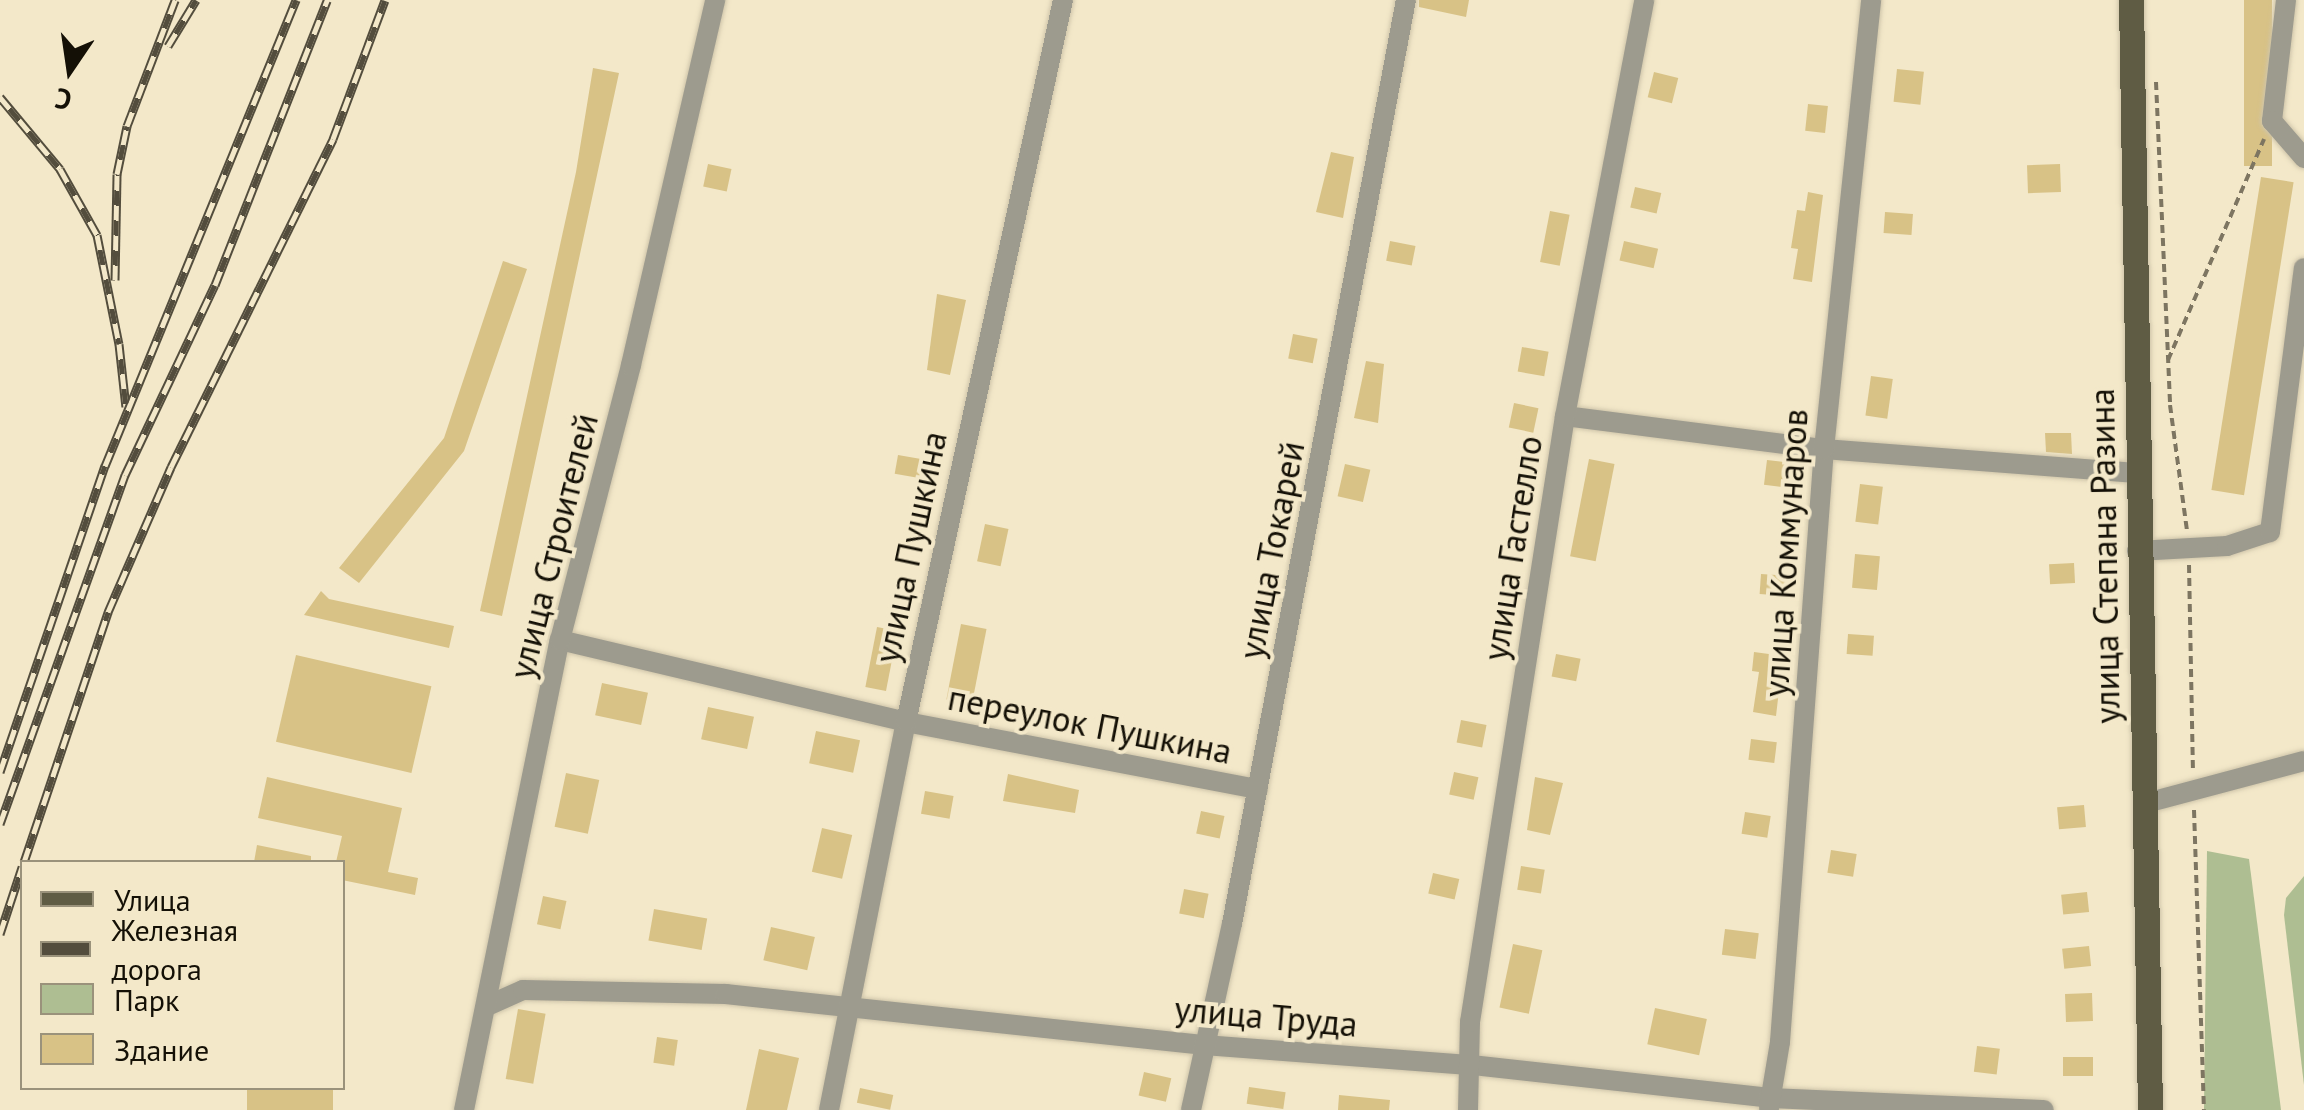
<!DOCTYPE html>
<meta charset="utf-8">
<style>
body{margin:0}
#map{position:relative;width:2304px;height:1110px;overflow:hidden;background:#f3e8c9;font-family:"PT Sans",sans-serif}
div>[style]{position:absolute}
.green>*{inset:0;background:#aebe92}
.building>*{inset:0;background:#d8c286;transform-origin:0 0}
.path>*{height:4px;margin-top:-2px;transform-origin:0;background:repeating-linear-gradient(90deg,#7d7561 0 8px,transparent 0 13px)}
.roads{filter:drop-shadow(0 0 2px #cfc5aa) drop-shadow(0 0 2px #cfc5aa)}
.minor>*{height:20px;margin:-10px;padding:0 10px;transform-origin:10px;border-radius:10px;background:#9d9b8e}
.major>*{height:25px;margin:-12.5px;padding:0 12.5px;transform-origin:12.5px;border-radius:12.5px;background:#5f5c44}
.rail>*{height:9px;margin-top:-4.5px;transform-origin:0;background:repeating-linear-gradient(90deg,#f3e8c9 0 15px,#534d3d 0 30px);box-sizing:border-box;border-block:2px solid #534d3d}
span{translate:-50% -50%;white-space:nowrap;text-align:center;line-height:1.15;-webkit-text-stroke:8px #f3e8c9;paint-order:stroke}
.street-label{font-size:35px;color:#141006}
.legend{position:absolute;left:20px;top:860px;width:325px;height:230px;box-sizing:border-box;background:#f3e8c9;border:2px solid #9a927b;margin:0;padding:12px 18px;list-style:none;font-size:30px;color:#141006}
.legend li{display:flex;align-items:center;gap:20px;height:50px}
.legend b{width:50px;border:2px solid #9a927b}
.north{position:absolute;left:20px;top:20px;width:100px;height:100px;-webkit-text-stroke:8px #f3e8c9;paint-order:stroke;rotate:193deg;font-size:28px;font-weight:700;line-height:40px;text-align:center;color:#141006}
.north::after{content:'';display:block;margin:auto;width:35px;height:45px;background:#141006;clip-path:polygon(50% 0,100% 100%,50% 72%,0 100%)}
</style>
<div id="map">
<div class="green">
<i style="clip-path:polygon(2207px 851px,2249px 859px,2281px 1110px,2204px 1110px)"></i>
<i style="clip-path:polygon(2304px 876px,2304px 1085px,2284px 915px,2286px 898px)"></i>
</div>
<div class="building">
<i style="clip-path:polygon(1419px 0,1469px 0,1466px 17px,1419px 7px)"></i>
<i style="left:2244px;top:0;width:28px;height:166px"></i>
<i style="clip-path:polygon(593px 68px,619px 73px,502px 616px,480px 611px,576px 172px)"></i>
<i style="left:1897px;top:69px;width:27px;height:33px;rotate:6deg"></i>
<i style="left:1654px;top:72px;width:25px;height:26px;rotate:14deg"></i>
<i style="left:1808px;top:104px;width:20px;height:27px;rotate:6deg"></i>
<i style="clip-path:polygon(1331px 152px,1354px 157px,1343px 218px,1316px 212px)"></i>
<i style="left:708px;top:164px;width:24px;height:23px;rotate:12deg"></i>
<i style="left:2060px;top:164px;width:28px;height:33px;rotate:88deg"></i>
<i style="left:2261px;top:177px;width:33px;height:317px;rotate:9deg"></i>
<i style="left:1635px;top:187px;width:27px;height:21px;rotate:13deg"></i>
<i style="clip-path:polygon(1808px 192px,1823px 195px,1812px 282px,1793px 279px,1798px 249px,1791px 248px,1797px 210px,1805px 211px)"></i>
<i style="left:1550px;top:211px;width:20px;height:52px;rotate:11deg"></i>
<i style="left:1885px;top:212px;width:28px;height:21px;rotate:4deg"></i>
<i style="left:1390px;top:241px;width:26px;height:20px;rotate:11deg"></i>
<i style="left:1624px;top:241px;width:35px;height:20px;rotate:13deg"></i>
<i style="clip-path:polygon(503px 261px,527px 269px,464px 451px,359px 583px,339px 568px,444px 438px)"></i>
<i style="clip-path:polygon(937px 294px,966px 300px,950px 375px,927px 370px)"></i>
<i style="left:1293px;top:334px;width:25px;height:25px;rotate:11deg"></i>
<i style="left:1522px;top:347px;width:27px;height:25px;rotate:10deg"></i>
<i style="clip-path:polygon(1366px 361px,1384px 364px,1378px 423px,1354px 418px)"></i>
<i style="left:1871px;top:376px;width:22px;height:40px;rotate:8deg"></i>
<i style="left:1514px;top:403px;width:25px;height:25px;rotate:12deg"></i>
<i style="clip-path:polygon(2045px 433px,2071px 433px,2072px 454px,2046px 452px)"></i>
<i style="left:898px;top:455px;width:35px;height:19px;rotate:10deg"></i>
<i style="left:1589px;top:459px;width:26px;height:99px;rotate:11deg"></i>
<i style="left:1767px;top:460px;width:33px;height:25px;rotate:7deg"></i>
<i style="left:1345px;top:464px;width:26px;height:33px;rotate:13deg"></i>
<i style="left:1860px;top:484px;width:23px;height:38px;rotate:7deg"></i>
<i style="left:985px;top:524px;width:24px;height:38px;rotate:12deg"></i>
<i style="left:1855px;top:554px;width:25px;height:34px;rotate:5deg"></i>
<i style="left:2074px;top:563px;width:20px;height:25px;rotate:87deg"></i>
<i style="left:1761px;top:574px;width:27px;height:20px;rotate:4deg"></i>
<i style="clip-path:polygon(321px 591px,329px 599px,454px 626px,449px 648px,304px 615px)"></i>
<i style="left:961px;top:624px;width:26px;height:77px;rotate:11deg"></i>
<i style="left:877px;top:627px;width:21px;height:61px;rotate:11deg"></i>
<i style="left:1848px;top:634px;width:26px;height:20px;rotate:4deg"></i>
<i style="clip-path:polygon(1754px 652px,1783px 656px,1776px 716px,1753px 712px,1759px 672px,1752px 671px)"></i>
<i style="left:1556px;top:654px;width:25px;height:23px;rotate:11deg"></i>
<i style="left:296px;top:655px;width:139px;height:89px;rotate:13deg"></i>
<i style="left:602px;top:683px;width:47px;height:33px;rotate:12deg"></i>
<i style="left:708px;top:707px;width:47px;height:33px;rotate:12deg"></i>
<i style="left:1461px;top:720px;width:26px;height:23px;rotate:11deg"></i>
<i style="left:816px;top:731px;width:45px;height:33px;rotate:12deg"></i>
<i style="left:1751px;top:739px;width:26px;height:21px;rotate:7deg"></i>
<i style="left:1454px;top:772px;width:25px;height:23px;rotate:12deg"></i>
<i style="left:566px;top:773px;width:34px;height:55px;rotate:12deg"></i>
<i style="clip-path:polygon(1008px 774px,1079px 790px,1075px 813px,1003px 801px)"></i>
<i style="clip-path:polygon(267px 777px,402px 808px,388px 872px,418px 878px,415px 895px,342px 880px,342px 862px,336px 862px,342px 836px,258px 818px)"></i>
<i style="clip-path:polygon(1535px 777px,1563px 783px,1550px 835px,1527px 830px)"></i>
<i style="left:925px;top:791px;width:29px;height:23px;rotate:10deg"></i>
<i style="left:2084px;top:805px;width:22px;height:27px;rotate:85deg"></i>
<i style="left:1201px;top:811px;width:24px;height:23px;rotate:12deg"></i>
<i style="left:1745px;top:812px;width:26px;height:22px;rotate:9deg"></i>
<i style="left:822px;top:828px;width:31px;height:45px;rotate:13deg"></i>
<i style="clip-path:polygon(257px 845px,311px 856px,311px 862px,254px 862px)"></i>
<i style="left:1831px;top:850px;width:26px;height:23px;rotate:9deg"></i>
<i style="left:1521px;top:866px;width:24px;height:24px;rotate:9deg"></i>
<i style="left:1433px;top:873px;width:27px;height:21px;rotate:13deg"></i>
<i style="left:1184px;top:889px;width:25px;height:25px;rotate:11deg"></i>
<i style="left:2087px;top:892px;width:20px;height:26px;rotate:84deg"></i>
<i style="left:543px;top:896px;width:24px;height:29px;rotate:12deg"></i>
<i style="left:654px;top:909px;width:54px;height:32px;rotate:10deg"></i>
<i style="left:771px;top:927px;width:45px;height:34px;rotate:13deg"></i>
<i style="left:1725px;top:929px;width:34px;height:26px;rotate:7deg"></i>
<i style="left:1513px;top:944px;width:30px;height:65px;rotate:12deg"></i>
<i style="left:2089px;top:946px;width:20px;height:27px;rotate:84deg"></i>
<i style="left:2092px;top:993px;width:28px;height:27px;rotate:88deg"></i>
<i style="left:1655px;top:1008px;width:53px;height:37px;rotate:12deg"></i>
<i style="left:518px;top:1009px;width:28px;height:71px;rotate:10deg"></i>
<i style="left:657px;top:1037px;width:21px;height:26px;rotate:8deg"></i>
<i style="left:1977px;top:1046px;width:23px;height:26px;rotate:7deg"></i>
<i style="clip-path:polygon(759px 1049px,799px 1058px,787px 1110px,746px 1110px)"></i>
<i style="left:2093px;top:1057px;width:19px;height:30px;rotate:90deg"></i>
<i style="left:1144px;top:1072px;width:28px;height:24px;rotate:13deg"></i>
<i style="left:1249px;top:1087px;width:37px;height:17px;rotate:8deg"></i>
<i style="left:247px;top:1088px;width:86px;height:23px"></i>
<i style="left:860px;top:1088px;width:34px;height:15px;rotate:12deg"></i>
<i style="clip-path:polygon(1339px 1095px,1390px 1100px,1389px 1110px,1338px 1110px)"></i>
</div>
<div class="path">
<i style="left:2156px;top:82px;width:323px;rotate:87.5deg"></i>
<i style="left:2170px;top:405px;width:127px;rotate:82.3deg"></i>
<i style="left:2168px;top:360px;width:241px;rotate:-66.5deg"></i>
<i style="left:2189px;top:565px;width:205px;rotate:88.9deg"></i>
<i style="left:2194px;top:810px;width:300px;rotate:88.1deg"></i>
</div>
<div class="roads">
<div class="minor">
<i style="left:2286px;top:0;width:122px;rotate:96.6deg"></i>
<i style="left:2272px;top:121px;width:49px;rotate:49.1deg"></i>
<i style="left:1565px;top:416px;width:261px;rotate:7.3deg"></i>
<i style="left:1824px;top:449px;width:313px;rotate:4.4deg"></i>
<i style="left:2137px;top:551px;width:90px;rotate:-3.2deg"></i>
<i style="left:2227px;top:546px;width:45px;rotate:-18deg"></i>
<i style="left:2270px;top:532px;width:266px;rotate:-82.7deg"></i>
<i style="left:560px;top:640px;width:356px;rotate:13.3deg"></i>
<i style="left:906px;top:722px;width:358px;rotate:10.8deg"></i>
<i style="left:2146px;top:803px;width:163px;rotate:-14.9deg"></i>
<i style="left:487px;top:1006px;width:39px;rotate:-24deg"></i>
<i style="left:523px;top:990px;width:203px;rotate:1.1deg"></i>
<i style="left:726px;top:994px;width:481px;rotate:6.1deg"></i>
<i style="left:1204px;top:1045px;width:269px;rotate:4.3deg"></i>
<i style="left:1472px;top:1065px;width:299px;rotate:6.3deg"></i>
<i style="left:1769px;top:1098px;width:275px;rotate:2.5deg"></i>
<i style="left:1769px;top:1108px;width:67px;rotate:-80.5deg"></i>
<i style="left:1780px;top:1042px;width:595px;rotate:-85.76deg"></i>
<i style="left:1824px;top:449px;width:451px;rotate:-84deg"></i>
<i style="left:464px;top:1110px;width:480px;rotate:-78.5deg"></i>
<i style="left:560px;top:640px;width:284px;rotate:-75.5deg"></i>
<i style="left:631px;top:365px;width:375px;rotate:-77deg"></i>
<i style="left:829px;top:1110px;width:396px;rotate:-78.8deg"></i>
<i style="left:906px;top:722px;width:739px;rotate:-77.73deg"></i>
<i style="left:1191px;top:1110px;width:190px;rotate:-77.6deg"></i>
<i style="left:1232px;top:924px;width:940px;rotate:-79.34deg"></i>
<i style="left:1468px;top:1110px;width:88px;rotate:-88.7deg"></i>
<i style="left:1470px;top:1022px;width:613px;rotate:-81.09deg"></i>
<i style="left:1565px;top:416px;width:423px;rotate:-79.2deg"></i>
</div>
<div class="major">
<i style="left:2131px;top:0;width:1110px;rotate:89.02deg"></i>
</div>
</div>
<div class="rail">
<i style="left:168px;top:46px;width:54px;rotate:-58.7deg"></i>
<i style="left:0;top:97px;width:94px;rotate:50.2deg"></i>
<i style="left:60px;top:169px;width:76px;rotate:60.7deg"></i>
<i style="left:97px;top:235px;width:111px;rotate:78.6deg"></i>
<i style="left:119px;top:344px;width:63px;rotate:83.7deg"></i>
<i style="left:115px;top:280px;width:106px;rotate:-88.9deg"></i>
<i style="left:117px;top:174px;width:49px;rotate:-78.2deg"></i>
<i style="left:127px;top:126px;width:135px;rotate:-69.1deg"></i>
<i style="left:0;top:772px;width:324px;rotate:-71.1deg"></i>
<i style="left:105px;top:466px;width:504px;rotate:-67.71deg"></i>
<i style="left:0;top:824px;width:371px;rotate:-70.3deg"></i>
<i style="left:125px;top:475px;width:210px;rotate:-64.7deg"></i>
<i style="left:215px;top:285px;width:306px;rotate:-68.5deg"></i>
<i style="left:24px;top:862px;width:264px;rotate:-71.4deg"></i>
<i style="left:108px;top:612px;width:158px;rotate:-66.5deg"></i>
<i style="left:171px;top:467px;width:366px;rotate:-63.7deg"></i>
<i style="left:333px;top:139px;width:148px;rotate:-69.5deg"></i>
<i style="left:0;top:934px;width:71px;rotate:-71.8deg"></i>
</div>
<div class="street-label">
<span style="left:553px;top:546px;rotate:-76deg">улица Строителей</span>
<span style="left:910px;top:547px;rotate:-78deg">улица Пушкина</span>
<span style="left:1512px;top:548px;rotate:-81deg">улица Гастелло</span>
<span style="left:1271px;top:550px;rotate:-79deg">улица Токарей</span>
<span style="left:1785px;top:553px;rotate:-86deg">улица Коммунаров</span>
<span style="left:2104px;top:556px;rotate:-91deg">улица Степана Разина</span>
<span style="left:1090px;top:724px;rotate:11deg">переулок Пушкина</span>
<span style="left:1266px;top:1016px;rotate:5deg">улица Труда</span>
</div>
<ul class="legend">
<li><b style="height:12px;background:#5f5c44"></b>Улица</li>
<li><b style="height:12px;background:#534d3d"></b>Железная дорога</li>
<li><b style="height:28px;background:#aebe92"></b>Парк</li>
<li><b style="height:28px;background:#d8c286"></b>Здание</li>
</ul>
<div class="north">С</div>
</div>
